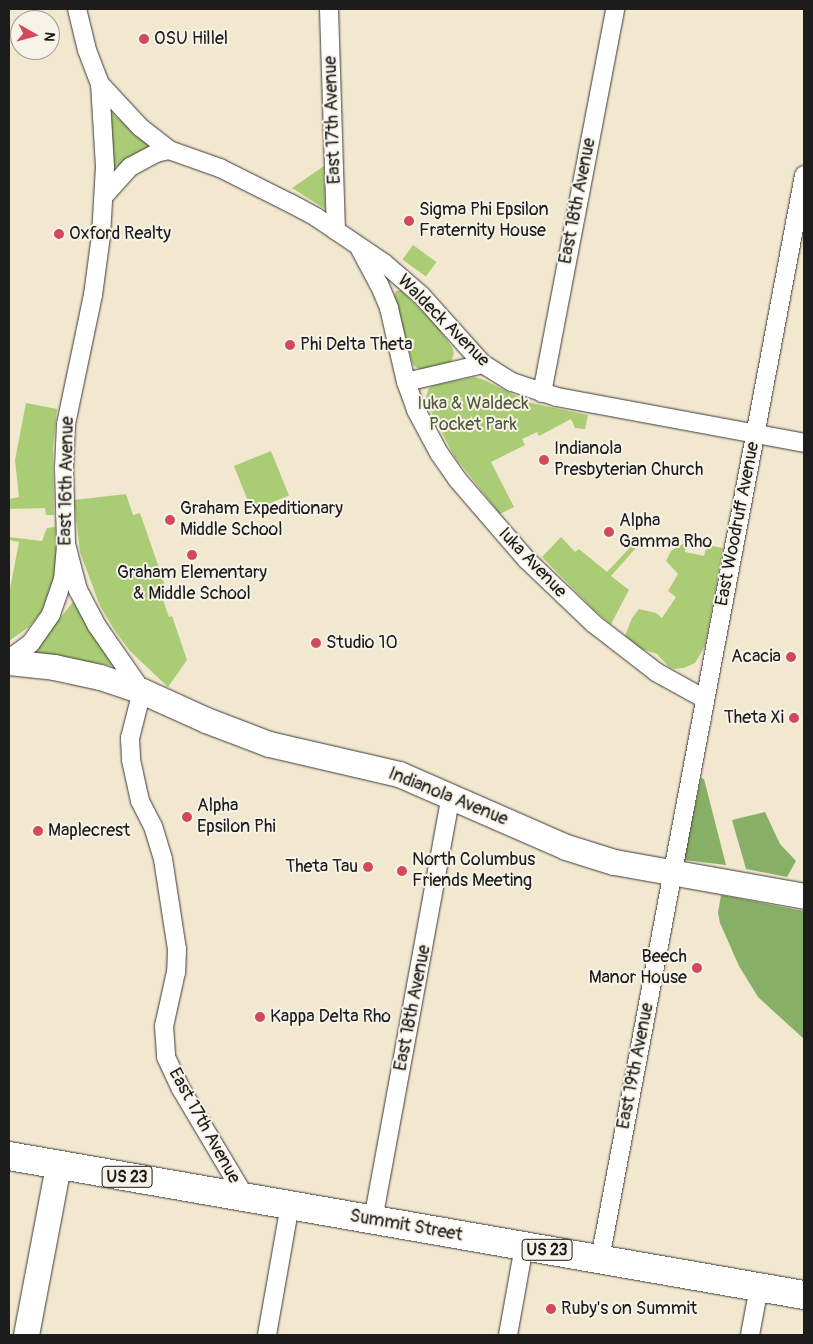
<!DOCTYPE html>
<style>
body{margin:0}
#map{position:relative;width:813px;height:1344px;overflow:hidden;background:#f2e7cf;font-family:Pangolin,sans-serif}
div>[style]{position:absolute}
.green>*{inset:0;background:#aacc74;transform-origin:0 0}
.forest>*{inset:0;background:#87b066}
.roads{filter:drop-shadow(0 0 1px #3c3a37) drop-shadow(0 0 1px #3c3a37)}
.street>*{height:18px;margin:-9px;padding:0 9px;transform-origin:9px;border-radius:9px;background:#fff}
.secondary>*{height:25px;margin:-12.5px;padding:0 12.5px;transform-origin:12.5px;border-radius:12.5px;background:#fff}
.primary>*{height:28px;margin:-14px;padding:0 14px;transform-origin:14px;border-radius:14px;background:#fff}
.dots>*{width:14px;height:14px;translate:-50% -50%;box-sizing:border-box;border:2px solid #f7f3e8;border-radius:50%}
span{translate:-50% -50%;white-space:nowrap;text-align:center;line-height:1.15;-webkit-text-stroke:4px #f7f3e8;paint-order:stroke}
.shield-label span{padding:1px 4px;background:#f7f3e8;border:1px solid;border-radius:4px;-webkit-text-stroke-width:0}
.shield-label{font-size:16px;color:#1c1c1c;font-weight:700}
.poi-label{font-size:18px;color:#1c1c1c}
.left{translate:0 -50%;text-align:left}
.right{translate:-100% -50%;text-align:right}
.street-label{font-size:18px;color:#1c1c1c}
.park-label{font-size:18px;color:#4e5a3b}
.frame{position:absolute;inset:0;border:10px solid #1c1c1c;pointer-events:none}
.north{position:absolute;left:10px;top:10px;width:50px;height:50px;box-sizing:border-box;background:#f7f3e8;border:1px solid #9f9d96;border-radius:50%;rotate:97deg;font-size:14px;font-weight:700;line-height:20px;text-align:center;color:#1c1c1c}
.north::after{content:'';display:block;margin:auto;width:18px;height:22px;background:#d1495b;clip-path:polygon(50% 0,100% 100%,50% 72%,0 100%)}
</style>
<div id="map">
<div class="green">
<i style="clip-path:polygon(111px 112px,147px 144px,148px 147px,114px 168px,107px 117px)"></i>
<i style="clip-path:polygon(324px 166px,325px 209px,292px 188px)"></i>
<i style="left:413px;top:245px;width:29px;height:18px;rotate:36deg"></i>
<i style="clip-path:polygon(401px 290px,436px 325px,452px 347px,454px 353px,451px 363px,426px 370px,419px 369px,413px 365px,394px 297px,396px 291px)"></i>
<i style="clip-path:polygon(474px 377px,482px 379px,531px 403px,588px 415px,585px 429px,575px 428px,571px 419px,539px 436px,537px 432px,522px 439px,525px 445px,491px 462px,514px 507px,500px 514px,454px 456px,425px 400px,429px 388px,435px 385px)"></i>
<i style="clip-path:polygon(26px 403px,57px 409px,53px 448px,54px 515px,46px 515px,45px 508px,9px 509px,9px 499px,19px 497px,15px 460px)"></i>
<i style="left:271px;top:451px;width:48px;height:40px;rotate:68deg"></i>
<i style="clip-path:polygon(126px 494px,133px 515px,140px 513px,169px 597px,163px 600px,169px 617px,172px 616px,187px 660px,168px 687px,130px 651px,115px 631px,100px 606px,80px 552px,74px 500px)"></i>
<i style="clip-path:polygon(55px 527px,58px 566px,51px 593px,42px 611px,29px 627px,9px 641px,9px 594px,19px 542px,9px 540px,9px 537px,42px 541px,47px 528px)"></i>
<i style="clip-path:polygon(561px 537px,575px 552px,579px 549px,607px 572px,639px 538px,642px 541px,611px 576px,629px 590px,611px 624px,594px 610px,542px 557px)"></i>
<i style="clip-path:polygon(686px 542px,685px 552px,704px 556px,707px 545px,723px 548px,705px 646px,695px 663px,684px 668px,674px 669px,669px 667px,657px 654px,642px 649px,625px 636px,632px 618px,639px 609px,656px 613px,662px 618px,676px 597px,668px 591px,678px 574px,666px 561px,671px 551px)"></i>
<i style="clip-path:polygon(73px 602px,76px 603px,113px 663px,113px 666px,37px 653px,37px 647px)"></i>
</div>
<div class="forest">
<i style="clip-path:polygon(701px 778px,704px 779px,726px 865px,684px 860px)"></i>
<i style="clip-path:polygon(765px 812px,780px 844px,796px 861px,787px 877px,746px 869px,732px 820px)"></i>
<i style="clip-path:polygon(721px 895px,804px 911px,804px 1039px,758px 997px,739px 966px,720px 923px,718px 913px)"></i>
</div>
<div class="roads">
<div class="street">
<i style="left:329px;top:9px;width:222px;rotate:88.2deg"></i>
<i style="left:100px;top:84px;width:59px;rotate:47.1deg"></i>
<i style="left:140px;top:127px;width:37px;rotate:38deg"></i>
<i style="left:169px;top:150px;width:54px;rotate:19.4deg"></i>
<i style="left:220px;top:168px;width:78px;rotate:26.6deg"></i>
<i style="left:290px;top:203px;width:30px;rotate:28deg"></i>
<i style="left:316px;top:217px;width:82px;rotate:34.1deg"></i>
<i style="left:384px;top:263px;width:49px;rotate:40.9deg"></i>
<i style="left:421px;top:295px;width:93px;rotate:48.1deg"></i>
<i style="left:483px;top:364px;width:34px;rotate:32deg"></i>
<i style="left:512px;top:382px;width:47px;rotate:18.4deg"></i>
<i style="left:557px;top:397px;width:251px;rotate:10.5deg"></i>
<i style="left:104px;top:196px;width:39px;rotate:-48deg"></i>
<i style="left:130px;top:167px;width:30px;rotate:-28deg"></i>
<i style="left:156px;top:153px;width:13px;rotate:-13deg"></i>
<i style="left:360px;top:249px;width:40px;rotate:62deg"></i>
<i style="left:379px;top:284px;width:26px;rotate:67deg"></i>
<i style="left:389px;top:308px;width:76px;rotate:77.1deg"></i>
<i style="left:406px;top:382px;width:30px;rotate:70deg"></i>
<i style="left:416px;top:410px;width:49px;rotate:61.9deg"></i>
<i style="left:439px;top:453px;width:32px;rotate:55deg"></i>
<i style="left:457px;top:479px;width:107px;rotate:49.2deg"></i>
<i style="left:527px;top:560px;width:93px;rotate:43.7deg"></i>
<i style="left:594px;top:624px;width:78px;rotate:37.7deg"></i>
<i style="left:656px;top:672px;width:56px;rotate:28.9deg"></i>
<i style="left:406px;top:382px;width:79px;rotate:-13.2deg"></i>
<i style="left:542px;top:393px;width:391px;rotate:-79.2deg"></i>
<i style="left:66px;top:544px;width:48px;rotate:75.4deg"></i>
<i style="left:78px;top:590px;width:41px;rotate:62.2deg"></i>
<i style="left:97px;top:626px;width:79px;rotate:55.3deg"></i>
<i style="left:142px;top:691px;width:49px;rotate:104.3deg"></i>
<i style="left:130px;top:738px;width:22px;rotate:87deg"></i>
<i style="left:131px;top:760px;width:42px;rotate:77.6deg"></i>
<i style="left:140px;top:801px;width:28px;rotate:63deg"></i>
<i style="left:153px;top:826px;width:34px;rotate:73deg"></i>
<i style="left:163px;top:859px;width:91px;rotate:81.2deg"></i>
<i style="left:177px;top:949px;width:23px;rotate:92deg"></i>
<i style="left:176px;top:972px;width:55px;rotate:102.5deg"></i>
<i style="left:164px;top:1026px;width:31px;rotate:86deg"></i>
<i style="left:166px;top:1057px;width:35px;rotate:65deg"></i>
<i style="left:181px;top:1089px;width:126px;rotate:59.3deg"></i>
<i style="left:9px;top:659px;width:27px;rotate:-36deg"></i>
<i style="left:31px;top:643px;width:35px;rotate:-55deg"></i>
<i style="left:51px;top:614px;width:36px;rotate:-71deg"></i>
<i style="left:63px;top:580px;width:36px;rotate:-85deg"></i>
<i style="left:66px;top:544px;width:76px;rotate:-91.5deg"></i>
<i style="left:64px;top:468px;width:44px;rotate:-87.4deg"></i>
<i style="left:66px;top:424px;width:132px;rotate:-78.2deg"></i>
<i style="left:93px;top:295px;width:60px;rotate:-82.3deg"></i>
<i style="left:101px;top:236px;width:69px;rotate:-86.7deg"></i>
<i style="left:105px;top:167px;width:83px;rotate:-93.4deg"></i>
<i style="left:100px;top:84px;width:36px;rotate:-111deg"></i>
<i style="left:87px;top:50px;width:42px;rotate:-103.7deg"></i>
<i style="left:373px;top:1220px;width:431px;rotate:-79.6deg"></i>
<i style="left:600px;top:1259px;width:1103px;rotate:-79.34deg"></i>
<i style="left:267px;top:1335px;width:132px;rotate:-80deg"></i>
<i style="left:508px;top:1335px;width:90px;rotate:-79.8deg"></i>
<i style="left:750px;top:1335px;width:49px;rotate:-79.4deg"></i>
</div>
<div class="secondary">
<i style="left:9px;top:662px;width:45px;rotate:6.3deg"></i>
<i style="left:54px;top:667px;width:47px;rotate:12.3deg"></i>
<i style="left:100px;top:677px;width:44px;rotate:18.4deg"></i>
<i style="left:142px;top:691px;width:70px;rotate:24.4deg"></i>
<i style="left:206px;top:720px;width:67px;rotate:20.9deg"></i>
<i style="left:269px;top:744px;width:133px;rotate:13deg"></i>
<i style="left:399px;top:774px;width:182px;rotate:23.6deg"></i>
<i style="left:566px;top:847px;width:50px;rotate:17.4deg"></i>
<i style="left:614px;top:862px;width:193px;rotate:10.1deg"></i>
<i style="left:26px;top:1335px;width:173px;rotate:-79.3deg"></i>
</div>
<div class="primary">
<i style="left:9px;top:1156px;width:807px;rotate:9.92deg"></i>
</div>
</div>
<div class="dots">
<i style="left:144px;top:39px;background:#d1495b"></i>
<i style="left:409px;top:221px;background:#d1495b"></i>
<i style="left:59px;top:234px;background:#d1495b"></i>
<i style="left:290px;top:345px;background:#d1495b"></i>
<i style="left:544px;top:460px;background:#d1495b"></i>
<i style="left:170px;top:520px;background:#d1495b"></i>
<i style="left:609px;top:532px;background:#d1495b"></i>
<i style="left:192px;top:555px;background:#d1495b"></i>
<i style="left:316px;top:643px;background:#d1495b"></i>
<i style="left:791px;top:657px;background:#d1495b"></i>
<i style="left:794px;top:718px;background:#d1495b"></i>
<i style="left:187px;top:817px;background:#d1495b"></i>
<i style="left:38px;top:831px;background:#d1495b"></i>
<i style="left:368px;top:867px;background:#d1495b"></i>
<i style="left:402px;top:871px;background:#d1495b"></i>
<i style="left:697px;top:968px;background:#d1495b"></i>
<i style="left:260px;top:1017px;background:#d1495b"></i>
<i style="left:551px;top:1309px;background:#d1495b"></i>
</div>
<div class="shield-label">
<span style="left:127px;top:1177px">US 23</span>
<span style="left:547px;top:1250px">US 23</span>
</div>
<div class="poi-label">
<span class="left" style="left:154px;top:39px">OSU Hillel</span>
<span class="left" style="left:419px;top:221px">Sigma Phi Epsilon<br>Fraternity House</span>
<span class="left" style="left:69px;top:234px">Oxford Realty</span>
<span class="left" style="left:300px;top:345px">Phi Delta Theta</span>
<span class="left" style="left:554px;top:460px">Indianola<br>Presbyterian Church</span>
<span class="left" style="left:180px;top:520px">Graham Expeditionary<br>Middle School</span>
<span class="left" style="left:619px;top:532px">Alpha<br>Gamma Rho</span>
<span style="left:192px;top:584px">Graham Elementary<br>&amp; Middle School</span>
<span class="left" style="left:326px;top:643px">Studio 10</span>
<span class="right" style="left:781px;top:657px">Acacia</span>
<span class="right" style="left:784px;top:718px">Theta Xi</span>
<span class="left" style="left:197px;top:817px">Alpha<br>Epsilon Phi</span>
<span class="left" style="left:48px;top:831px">Maplecrest</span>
<span class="left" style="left:412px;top:871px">North Columbus<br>Friends Meeting</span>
<span class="right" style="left:358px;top:867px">Theta Tau</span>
<span class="right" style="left:687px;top:968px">Beech<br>Manor House</span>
<span class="left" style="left:270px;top:1017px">Kappa Delta Rho</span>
<span class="left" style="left:561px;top:1309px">Ruby's on Summit</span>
</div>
<div class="street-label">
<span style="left:333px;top:120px;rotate:-92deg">East 17th Avenue</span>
<span style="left:578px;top:201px;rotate:-79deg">East 18th Avenue</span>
<span style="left:443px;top:321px;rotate:45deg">Waldeck Avenue</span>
<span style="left:67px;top:481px;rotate:-89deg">East 16th Avenue</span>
<span style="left:738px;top:524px;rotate:-79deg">East Woodruff Avenue</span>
<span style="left:532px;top:563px;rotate:46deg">Iuka Avenue</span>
<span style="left:448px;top:797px;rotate:22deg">Indianola Avenue</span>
<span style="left:413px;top:1008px;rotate:-79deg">East 18th Avenue</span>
<span style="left:636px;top:1066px;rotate:-79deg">East 19th Avenue</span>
<span style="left:204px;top:1126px;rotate:61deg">East 17th Avenue</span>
<span style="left:406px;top:1226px;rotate:10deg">Summit Street</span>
</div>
<div class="park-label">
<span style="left:473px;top:415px">Iuka &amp; Waldeck<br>Pocket Park</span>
</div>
<div class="frame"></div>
<div class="north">N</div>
</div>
